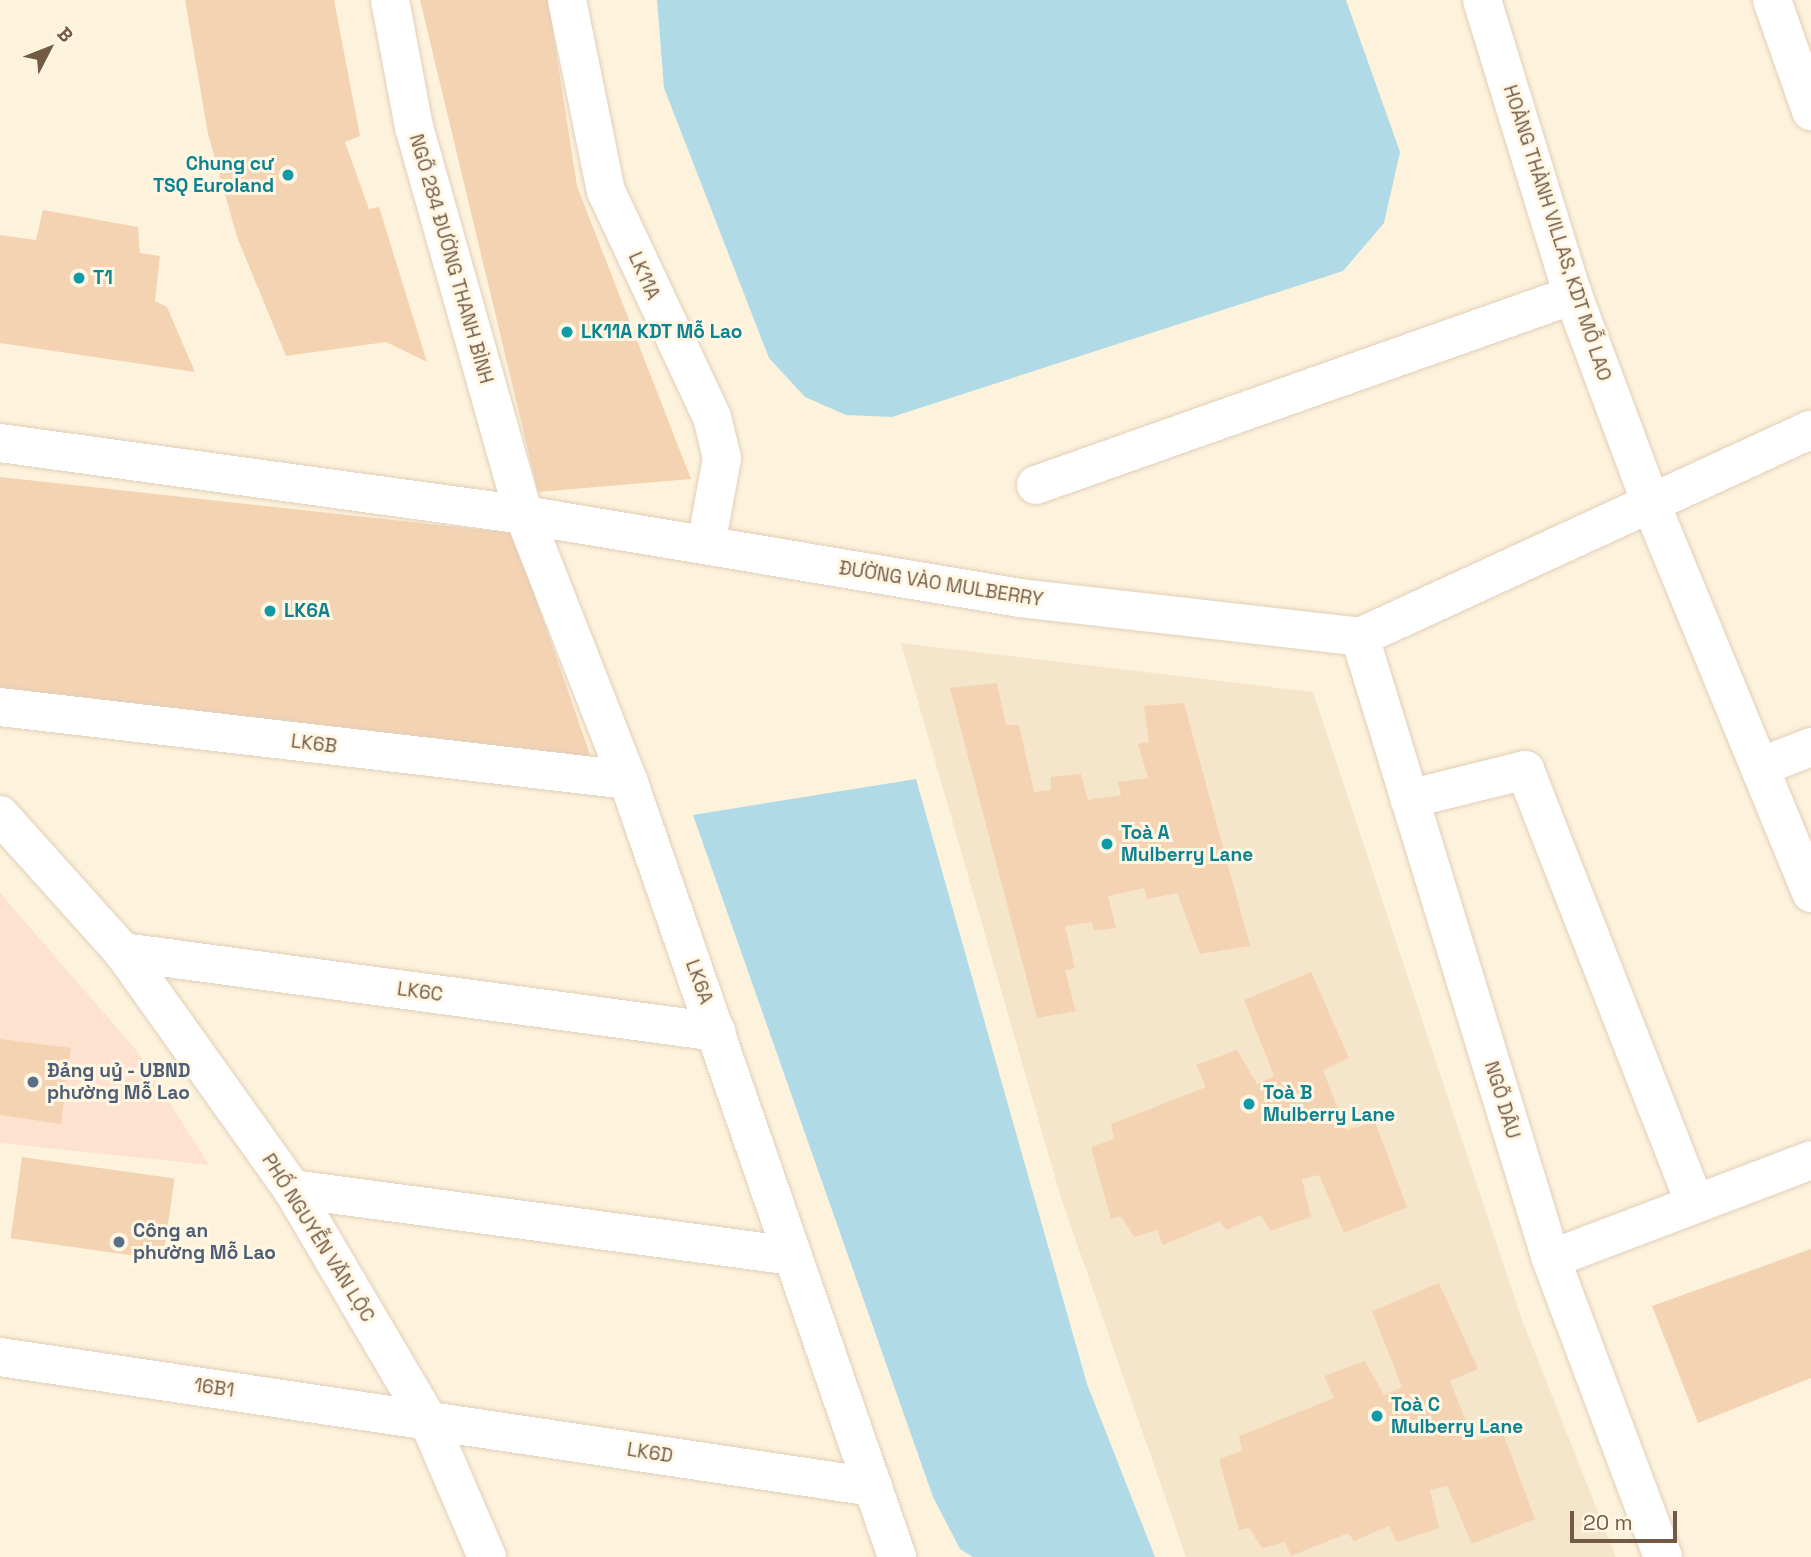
<!DOCTYPE html>
<meta charset="utf-8">
<style>
body{margin:0}
#map{position:relative;width:1811px;height:1557px;overflow:hidden;background:#fdf3dd;font-family:"Space Grotesk",sans-serif}
div>[style]{position:absolute}
.residential>*{inset:0;background:#f5e6cb}
.commercial>*{inset:0;background:#fee2d0}
.water>*{inset:0;background:#b1dae7}
.building>*{inset:0;background:#f4d3b3;transform-origin:0 0}
.roads{filter:drop-shadow(0 0 2px #e1cfb9) drop-shadow(0 0 2px #e1cfb9)}
.street>*{height:38px;margin:-19px;padding:0 19px;transform-origin:19px;border-radius:19px;background:#fff}
.secondary>*{height:38px;margin:-19px;padding:0 19px;transform-origin:19px;border-radius:19px;background:#fff}
.dots>*{width:19px;height:19px;translate:-50% -50%;box-sizing:border-box;border:4px solid #fff7e4;border-radius:50%}
span{translate:-50% -50%;white-space:nowrap;text-align:center;line-height:1.15;-webkit-text-stroke:6px #fff7e4;paint-order:stroke}
.culture-label{font-size:19px;color:#0d838f;font-weight:700}
.right{translate:-100% -50%;text-align:right}
.left{translate:0 -50%;text-align:left}
.street-label{font-size:19px;color:#735a45}
.service-label{font-size:19px;color:#4e5e75;font-weight:700}
.north{position:absolute;left:14px;top:14px;width:70px;height:70px;-webkit-text-stroke:5px #fff7e4;paint-order:stroke;rotate:48deg;font-size:19px;font-weight:700;line-height:28px;text-align:center;color:#735a45}
.north::after{content:'';display:block;margin:auto;width:24px;height:32px;background:#735a45;clip-path:polygon(50% 0,100% 100%,50% 72%,0 100%)}
.scale{position:absolute;left:1570px;top:1511px;width:107px;height:32px;box-sizing:border-box;border:4px solid #735a45;border-top:0;padding-left:9px;font-size:21px;line-height:24px;white-space:nowrap;color:#735a45;-webkit-text-stroke:5px #fff7e4;paint-order:stroke}
</style>
<div id="map">
<div class="residential">
<i style="clip-path:polygon(901px 643px,1313px 692px,1522px 1320px,1616px 1557px,1186px 1557px,1061px 1198px)"></i>
</div>
<div class="commercial">
<i style="clip-path:polygon(0 893px,137px 1051px,209px 1165px,0 1143px)"></i>
</div>
<div class="water">
<i style="clip-path:polygon(657px 0,1346px 0,1400px 152px,1384px 223px,1343px 271px,892px 417px,846px 415px,805px 397px,769px 358px,664px 88px)"></i>
<i style="clip-path:polygon(916px 779px,1087px 1384px,1155px 1557px,973px 1557px,960px 1549px,933px 1497px,693px 815px)"></i>
</div>
<div class="building">
<i style="clip-path:polygon(185px 0,334px 0,360px 136px,345px 142px,369px 209px,379px 207px,427px 362px,386px 342px,286px 356px,237px 237px,208px 134px)"></i>
<i style="clip-path:polygon(420px 0,548px 0,577px 186px,691px 479px,538px 492px)"></i>
<i style="clip-path:polygon(43px 210px,138px 227px,140px 253px,160px 256px,155px 301px,167px 307px,195px 372px,0 343px,0 235px,36px 240px)"></i>
<i style="clip-path:polygon(0 477px,513px 533px,592px 760px,0 690px)"></i>
<i style="clip-path:polygon(997px 683px,1006px 725px,1019px 725px,1034px 792px,1051px 790px,1051px 777px,1081px 774px,1088px 800px,1121px 795px,1118px 782px,1148px 778px,1138px 744px,1149px 742px,1144px 706px,1184px 703px,1250px 946px,1200px 954px,1177px 893px,1147px 899px,1144px 888px,1108px 896px,1116px 928px,1094px 931px,1092px 922px,1065px 926px,1075px 968px,1065px 971px,1076px 1011px,1037px 1018px,950px 688px)"></i>
<i style="clip-path:polygon(1311px 972px,1349px 1058px,1323px 1070px,1346px 1130px,1375px 1122px,1407px 1207px,1344px 1233px,1319px 1175px,1302px 1179px,1311px 1217px,1270px 1231px,1261px 1215px,1226px 1230px,1220px 1221px,1163px 1245px,1157px 1230px,1134px 1237px,1121px 1216px,1111px 1219px,1091px 1147px,1114px 1139px,1111px 1124px,1206px 1087px,1196px 1065px,1237px 1050px,1257px 1084px,1274px 1076px,1244px 1000px)"></i>
<i style="clip-path:polygon(0 1039px,71px 1048px,61px 1124px,0 1115px)"></i>
<i style="left:22px;top:1157px;width:154px;height:82px;rotate:8deg"></i>
<i style="clip-path:polygon(1811px 1249px,1811px 1378px,1698px 1423px,1652px 1306px)"></i>
<i style="clip-path:polygon(1439px 1283px,1478px 1369px,1450px 1381px,1474px 1441px,1503px 1433px,1535px 1519px,1472px 1544px,1447px 1486px,1430px 1490px,1439px 1528px,1397px 1542px,1389px 1526px,1354px 1541px,1348px 1533px,1291px 1556px,1285px 1542px,1262px 1548px,1249px 1528px,1239px 1530px,1219px 1459px,1242px 1451px,1239px 1436px,1334px 1398px,1324px 1376px,1365px 1361px,1384px 1395px,1402px 1387px,1372px 1311px)"></i>
</div>
<div class="roads">
<div class="street">
<i style="left:390px;top:0;width:129px;rotate:79.3deg"></i>
<i style="left:414px;top:127px;width:403px;rotate:74.2deg"></i>
<i style="left:524px;top:515px;width:285px;rotate:68.6deg"></i>
<i style="left:628px;top:780px;width:822px;rotate:70.9deg"></i>
<i style="left:567px;top:0;width:195px;rotate:78.5deg"></i>
<i style="left:606px;top:191px;width:250px;rotate:64.9deg"></i>
<i style="left:712px;top:417px;width:42px;rotate:76.3deg"></i>
<i style="left:722px;top:458px;width:88px;rotate:100.4deg"></i>
<i style="left:1482px;top:0;width:309px;rotate:72.9deg"></i>
<i style="left:1573px;top:295px;width:223px;rotate:69.5deg"></i>
<i style="left:1651px;top:504px;width:421px;rotate:67.6deg"></i>
<i style="left:1772px;top:0;width:118px;rotate:70.6deg"></i>
<i style="left:0;top:443px;width:529px;rotate:7.82deg"></i>
<i style="left:524px;top:515px;width:503px;rotate:9.5deg"></i>
<i style="left:1020px;top:598px;width:342px;rotate:6.5deg"></i>
<i style="left:1036px;top:485px;width:570px;rotate:-19.48deg"></i>
<i style="left:1360px;top:637px;width:651px;rotate:72.93deg"></i>
<i style="left:1551px;top:1259px;width:318px;rotate:69.4deg"></i>
<i style="left:1360px;top:637px;width:496px;rotate:-24.7deg"></i>
<i style="left:0;top:707px;width:632px;rotate:6.63deg"></i>
<i style="left:1760px;top:767px;width:55px;rotate:-21.4deg"></i>
<i style="left:1409px;top:799px;width:120px;rotate:-14deg"></i>
<i style="left:1525px;top:770px;width:463px;rotate:68.6deg"></i>
<i style="left:123px;top:952px;width:599px;rotate:7.67deg"></i>
<i style="left:292px;top:1189px;width:505px;rotate:7.62deg"></i>
<i style="left:1551px;top:1259px;width:278px;rotate:-20.8deg"></i>
<i style="left:0;top:1357px;width:883px;rotate:8.47deg"></i>
</div>
<div class="secondary">
<i style="left:0;top:815px;width:184px;rotate:48.1deg"></i>
<i style="left:123px;top:952px;width:291px;rotate:54.5deg"></i>
<i style="left:292px;top:1189px;width:268px;rotate:59.5deg"></i>
<i style="left:428px;top:1420px;width:149px;rotate:66.7deg"></i>
</div>
</div>
<div class="dots">
<i style="left:288px;top:175px;background:#0f9aa8"></i>
<i style="left:79px;top:278px;background:#0f9aa8"></i>
<i style="left:567px;top:332px;background:#0f9aa8"></i>
<i style="left:270px;top:611px;background:#0f9aa8"></i>
<i style="left:1107px;top:844px;background:#0f9aa8"></i>
<i style="left:33px;top:1082px;background:#5c6f8a"></i>
<i style="left:1249px;top:1104px;background:#0f9aa8"></i>
<i style="left:119px;top:1242px;background:#5c6f8a"></i>
<i style="left:1377px;top:1416px;background:#0f9aa8"></i>
</div>
<div class="culture-label">
<span class="right" style="left:274px;top:175px">Chung cư<br>TSQ Euroland</span>
<span class="left" style="left:93px;top:278px">T1</span>
<span class="left" style="left:581px;top:332px">LK11A KDT Mỗ Lao</span>
<span class="left" style="left:284px;top:611px">LK6A</span>
<span class="left" style="left:1121px;top:844px">Toà A<br>Mulberry Lane</span>
<span class="left" style="left:1263px;top:1104px">Toà B<br>Mulberry Lane</span>
<span class="left" style="left:1391px;top:1416px">Toà C<br>Mulberry Lane</span>
</div>
<div class="street-label">
<span style="left:1557px;top:233px;rotate:72deg">HOÀNG THÀNH VILLAS, KDT MỖ LAO</span>
<span style="left:451px;top:259px;rotate:74deg">NGÕ 284 ĐƯỜNG THANH BÌNH</span>
<span style="left:644px;top:276px;rotate:66deg">LK11A</span>
<span style="left:941px;top:584px;rotate:9deg">ĐƯỜNG VÀO MULBERRY</span>
<span style="left:314px;top:744px;rotate:7deg">LK6B</span>
<span style="left:699px;top:982px;rotate:70deg">LK6A</span>
<span style="left:420px;top:992px;rotate:8deg">LK6C</span>
<span style="left:1502px;top:1100px;rotate:73deg">NGÕ DÂU</span>
<span style="left:318px;top:1238px;rotate:58deg">PHỐ NGUYỄN VĂN LỘC</span>
<span style="left:214px;top:1388px;rotate:8deg">16B1</span>
<span style="left:650px;top:1453px;rotate:9deg">LK6D</span>
</div>
<div class="service-label">
<span class="left" style="left:47px;top:1082px">Đảng uỷ - UBND<br>phường Mỗ Lao</span>
<span class="left" style="left:133px;top:1242px">Công an<br>phường Mỗ Lao</span>
</div>
<div class="north">B</div>
<div class="scale">20 m</div>
</div>
